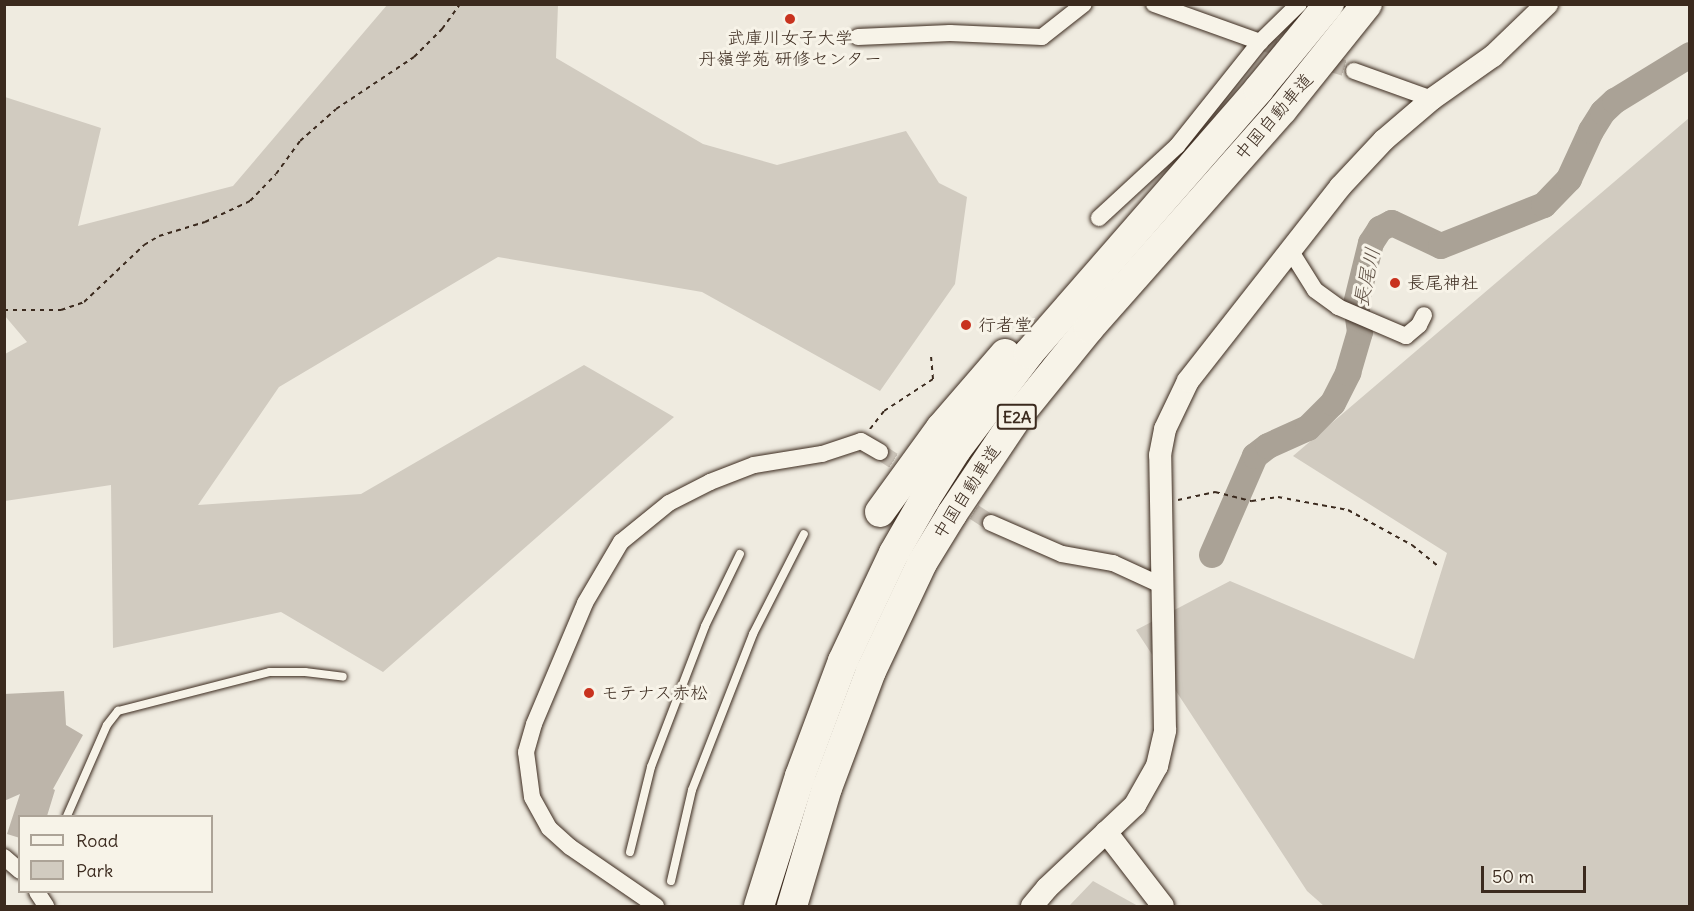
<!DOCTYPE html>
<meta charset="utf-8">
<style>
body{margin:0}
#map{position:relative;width:1694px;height:911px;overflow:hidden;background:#efebe0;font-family:Delius,"Klee One",sans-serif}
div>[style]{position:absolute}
.green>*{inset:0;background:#d1cbc0}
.river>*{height:26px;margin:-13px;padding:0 13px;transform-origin:13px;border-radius:13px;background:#aaa296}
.building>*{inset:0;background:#bdb5aa}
.street-tunnel>*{height:16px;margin-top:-8px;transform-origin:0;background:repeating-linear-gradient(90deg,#cbc4b9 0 16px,transparent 0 24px)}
.path>*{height:2px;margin-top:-1px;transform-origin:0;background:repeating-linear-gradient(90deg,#3b2a1e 0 4.5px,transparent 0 9px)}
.roads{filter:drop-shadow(0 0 2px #3b2a1e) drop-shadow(0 0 2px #3b2a1e)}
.lane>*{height:8px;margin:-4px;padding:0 4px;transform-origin:4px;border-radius:4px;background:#f7f3e8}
.street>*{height:16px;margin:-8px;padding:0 8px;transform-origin:8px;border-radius:8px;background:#f7f3e8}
.secondary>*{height:22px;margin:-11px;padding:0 11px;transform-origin:11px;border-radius:11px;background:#f7f3e8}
.highway>*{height:30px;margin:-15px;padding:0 15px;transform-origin:15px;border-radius:15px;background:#f7f3e8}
.dots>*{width:16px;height:16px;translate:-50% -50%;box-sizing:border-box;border:3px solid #f7f3e8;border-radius:50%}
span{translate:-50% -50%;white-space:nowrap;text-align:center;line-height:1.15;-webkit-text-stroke:6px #f7f3e8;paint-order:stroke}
.shield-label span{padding:2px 4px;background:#f7f3e8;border:2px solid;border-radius:4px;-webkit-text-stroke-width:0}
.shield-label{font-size:16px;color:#3b2a1e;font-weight:700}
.poi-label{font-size:18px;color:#3b2a1e}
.left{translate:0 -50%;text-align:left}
.street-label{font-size:18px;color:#3b2a1e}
.water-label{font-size:20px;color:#625448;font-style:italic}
.frame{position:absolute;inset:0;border:6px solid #3b2a1e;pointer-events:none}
.legend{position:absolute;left:18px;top:815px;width:195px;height:78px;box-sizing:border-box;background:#f7f3e8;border:2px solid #aca397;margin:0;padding:8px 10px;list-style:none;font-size:18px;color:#3b2a1e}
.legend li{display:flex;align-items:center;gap:12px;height:30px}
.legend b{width:30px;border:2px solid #aca397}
.scale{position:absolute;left:1481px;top:866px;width:105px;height:27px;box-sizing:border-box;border:3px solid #3b2a1e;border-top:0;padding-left:8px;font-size:18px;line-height:21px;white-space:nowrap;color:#3b2a1e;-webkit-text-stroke:4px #f7f3e8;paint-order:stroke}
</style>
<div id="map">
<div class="green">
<i style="clip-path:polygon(387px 5px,558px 5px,556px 58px,703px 144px,777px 165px,906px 131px,939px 183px,967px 197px,955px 284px,880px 391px,702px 292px,498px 257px,279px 387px,198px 505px,361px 494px,584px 365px,674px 417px,383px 672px,281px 612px,113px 648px,111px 485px,5px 501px,5px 354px,27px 342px,5px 316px,5px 97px,101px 128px,78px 226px,233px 186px)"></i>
<i style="clip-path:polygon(1689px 118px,1689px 906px,1324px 906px,1307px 891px,1136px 630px,1230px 581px,1414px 659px,1447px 553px,1293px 456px)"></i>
<i style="clip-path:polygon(1093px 881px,1138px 906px,1069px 906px)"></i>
</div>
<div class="river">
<i style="left:1212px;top:555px;width:108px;rotate:-66.5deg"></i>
<i style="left:1255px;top:456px;width:16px;rotate:-38deg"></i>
<i style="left:1268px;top:446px;width:44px;rotate:-24.2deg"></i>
<i style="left:1308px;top:428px;width:35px;rotate:-45deg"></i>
<i style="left:1333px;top:403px;width:34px;rotate:-63deg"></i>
<i style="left:1348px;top:373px;width:43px;rotate:-73.7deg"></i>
<i style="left:1360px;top:332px;width:28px;rotate:-98deg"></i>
<i style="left:1356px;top:304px;width:63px;rotate:-76.2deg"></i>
<i style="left:1371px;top:243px;width:17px;rotate:-57deg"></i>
<i style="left:1380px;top:229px;width:13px;rotate:-27deg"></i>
<i style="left:1392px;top:223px;width:54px;rotate:25.1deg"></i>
<i style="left:1441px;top:246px;width:111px;rotate:-21.7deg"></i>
<i style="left:1544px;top:205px;width:36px;rotate:-46deg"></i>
<i style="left:1569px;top:179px;width:53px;rotate:-65.4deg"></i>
<i style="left:1591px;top:131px;width:22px;rotate:-58deg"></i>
<i style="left:1603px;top:112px;width:16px;rotate:-43deg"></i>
<i style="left:1615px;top:101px;width:88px;rotate:-31.5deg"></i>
</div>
<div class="building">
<i style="clip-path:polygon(64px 691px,66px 725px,83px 735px,53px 789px,55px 790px,47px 816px,20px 816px,20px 838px,7px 834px,20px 794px,4px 801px,4px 694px)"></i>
</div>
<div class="street-tunnel">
<i style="left:1260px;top:42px;width:98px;rotate:17.1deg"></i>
<i style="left:880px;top:452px;width:40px;rotate:32.9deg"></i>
<i style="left:954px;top:499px;width:44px;rotate:33deg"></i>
</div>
<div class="path">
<i style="left:4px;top:310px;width:57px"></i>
<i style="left:61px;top:310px;width:24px;rotate:-19deg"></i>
<i style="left:84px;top:302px;width:83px;rotate:-43.5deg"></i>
<i style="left:144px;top:245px;width:17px;rotate:-31deg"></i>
<i style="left:159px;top:236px;width:48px;rotate:-16.9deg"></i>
<i style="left:205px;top:222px;width:50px;rotate:-25deg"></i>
<i style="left:250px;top:201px;width:37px;rotate:-46deg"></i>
<i style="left:276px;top:174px;width:41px;rotate:-54deg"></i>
<i style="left:300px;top:141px;width:48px;rotate:-41.6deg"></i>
<i style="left:336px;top:109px;width:94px;rotate:-33.7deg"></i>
<i style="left:414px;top:57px;width:40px;rotate:-45deg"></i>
<i style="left:442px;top:29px;width:31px;rotate:-54deg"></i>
<i style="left:870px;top:429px;width:23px;rotate:-52deg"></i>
<i style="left:884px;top:411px;width:59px;rotate:-33.1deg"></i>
<i style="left:933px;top:379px;width:25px;rotate:-95deg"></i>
<i style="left:1178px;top:500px;width:38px;rotate:-12deg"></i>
<i style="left:1215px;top:492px;width:38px;rotate:14deg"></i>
<i style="left:1252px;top:501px;width:26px;rotate:-9deg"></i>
<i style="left:1278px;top:497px;width:71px;rotate:10.5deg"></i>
<i style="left:1348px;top:510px;width:73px;rotate:28.7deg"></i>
<i style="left:1412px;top:545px;width:32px;rotate:39deg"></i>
</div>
<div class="roads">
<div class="lane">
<i style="left:67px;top:816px;width:99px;rotate:-66.3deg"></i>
<i style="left:107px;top:725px;width:18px;rotate:-52deg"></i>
<i style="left:118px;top:711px;width:157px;rotate:-14.4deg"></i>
<i style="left:270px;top:672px;width:35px"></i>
<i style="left:305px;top:672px;width:38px;rotate:7deg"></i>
<i style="left:630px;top:852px;width:88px;rotate:-76.1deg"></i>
<i style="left:651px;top:767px;width:151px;rotate:-69deg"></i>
<i style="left:705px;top:626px;width:80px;rotate:-64.1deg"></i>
<i style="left:671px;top:881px;width:93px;rotate:-77deg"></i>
<i style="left:692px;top:790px;width:168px;rotate:-68.6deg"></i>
<i style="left:753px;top:634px;width:112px;rotate:-63deg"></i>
</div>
<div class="street">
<i style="left:1154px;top:4px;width:113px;rotate:19.7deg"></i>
<i style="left:858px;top:37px;width:92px;rotate:-2.5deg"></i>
<i style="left:950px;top:33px;width:92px;rotate:2.5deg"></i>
<i style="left:1042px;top:37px;width:53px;rotate:-38.2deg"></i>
<i style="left:1354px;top:71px;width:83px;rotate:19.7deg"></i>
<i style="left:1099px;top:218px;width:106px;rotate:-42.7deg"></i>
<i style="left:1177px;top:146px;width:133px;rotate:-51.4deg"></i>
<i style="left:1260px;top:42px;width:54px;rotate:-44.3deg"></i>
<i style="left:1290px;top:250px;width:47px;rotate:58deg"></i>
<i style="left:1315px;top:290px;width:29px;rotate:36deg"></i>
<i style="left:1338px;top:307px;width:74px;rotate:23.1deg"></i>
<i style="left:1406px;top:336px;width:17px;rotate:-40deg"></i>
<i style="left:1419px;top:325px;width:11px;rotate:-63deg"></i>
<i style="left:991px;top:523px;width:77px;rotate:23.6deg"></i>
<i style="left:1062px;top:554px;width:52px;rotate:10deg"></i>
<i style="left:1113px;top:563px;width:55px;rotate:24.7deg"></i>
<i style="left:4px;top:857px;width:21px;rotate:41deg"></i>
<i style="left:37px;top:892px;width:17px;rotate:57deg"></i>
<i style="left:656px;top:906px;width:104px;rotate:-145.5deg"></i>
<i style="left:570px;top:847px;width:28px;rotate:-138deg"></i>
<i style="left:549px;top:828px;width:35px;rotate:-119deg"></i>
<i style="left:532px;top:797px;width:45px;rotate:-97.6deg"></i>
<i style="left:526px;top:752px;width:29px;rotate:-74deg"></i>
<i style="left:534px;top:724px;width:131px;rotate:-67.1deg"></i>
<i style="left:585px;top:603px;width:71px;rotate:-59.5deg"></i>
<i style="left:621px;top:542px;width:62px;rotate:-39.1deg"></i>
<i style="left:669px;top:503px;width:46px;rotate:-27.1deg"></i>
<i style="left:710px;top:482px;width:47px;rotate:-21.1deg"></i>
<i style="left:754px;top:465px;width:69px;rotate:-9.2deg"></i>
<i style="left:822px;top:454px;width:41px;rotate:-18.4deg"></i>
<i style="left:861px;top:441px;width:22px;rotate:30deg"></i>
</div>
<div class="secondary">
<i style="left:1106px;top:832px;width:93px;rotate:52.4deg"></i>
<i style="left:1032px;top:906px;width:23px;rotate:-50deg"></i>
<i style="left:1047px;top:888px;width:121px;rotate:-43.3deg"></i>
<i style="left:1135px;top:805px;width:45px;rotate:-60.6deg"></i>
<i style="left:1157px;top:766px;width:37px;rotate:-77deg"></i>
<i style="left:1165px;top:730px;width:275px;rotate:-91deg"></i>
<i style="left:1160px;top:455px;width:26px;rotate:-79deg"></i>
<i style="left:1165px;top:429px;width:53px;rotate:-64.4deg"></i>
<i style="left:1188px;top:381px;width:246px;rotate:-51.9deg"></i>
<i style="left:1340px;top:187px;width:64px;rotate:-46.9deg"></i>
<i style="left:1384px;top:140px;width:63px;rotate:-40.5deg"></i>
<i style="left:1432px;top:99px;width:75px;rotate:-35.2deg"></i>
<i style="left:1493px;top:56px;width:75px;rotate:-43.9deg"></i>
</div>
<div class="highway">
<i style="left:880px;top:512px;width:104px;rotate:-54deg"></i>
<i style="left:941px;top:428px;width:98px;rotate:-49.1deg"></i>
<i style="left:759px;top:906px;width:136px;rotate:-72.5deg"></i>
<i style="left:800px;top:776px;width:123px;rotate:-69.5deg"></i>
<i style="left:843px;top:661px;width:119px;rotate:-64.7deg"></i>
<i style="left:894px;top:553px;width:62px;rotate:-60.1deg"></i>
<i style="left:925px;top:499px;width:58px;rotate:-57.7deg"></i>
<i style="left:956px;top:450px;width:121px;rotate:-53deg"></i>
<i style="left:1029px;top:353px;width:350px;rotate:-48.9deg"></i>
<i style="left:1259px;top:89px;width:110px;rotate:-50.5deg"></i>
<i style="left:792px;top:906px;width:123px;rotate:-73.5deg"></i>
<i style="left:827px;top:788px;width:125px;rotate:-69.4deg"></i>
<i style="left:871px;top:671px;width:119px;rotate:-64.7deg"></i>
<i style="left:922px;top:563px;width:57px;rotate:-58.5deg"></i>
<i style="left:952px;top:514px;width:117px;rotate:-56.2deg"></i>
<i style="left:1017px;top:417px;width:114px;rotate:-51deg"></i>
<i style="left:1089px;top:328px;width:291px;rotate:-48.5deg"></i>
<i style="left:1282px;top:110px;width:136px;rotate:-51.3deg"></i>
</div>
</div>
<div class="dots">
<i style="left:790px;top:19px;background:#c8321e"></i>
<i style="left:1395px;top:283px;background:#c8321e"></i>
<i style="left:966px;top:325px;background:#c8321e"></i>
<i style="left:589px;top:693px;background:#c8321e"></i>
</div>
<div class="shield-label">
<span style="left:1017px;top:417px">E2A</span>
</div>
<div class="poi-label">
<span style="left:790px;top:49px">武庫川女子大学<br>丹嶺学苑 研修センター</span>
<span class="left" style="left:1407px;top:283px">長尾神社</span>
<span class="left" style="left:978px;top:325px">行者堂</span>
<span class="left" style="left:601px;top:693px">モテナス赤松</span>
</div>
<div class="street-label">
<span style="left:1274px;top:117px;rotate:-49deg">中国自動車道</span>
<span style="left:967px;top:492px;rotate:-57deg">中国自動車道</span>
</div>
<div class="water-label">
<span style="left:1366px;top:277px;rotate:-78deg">長尾川</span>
</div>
<div class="frame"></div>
<ul class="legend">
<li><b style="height:8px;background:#f7f3e8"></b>Road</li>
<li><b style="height:16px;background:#d1cbc0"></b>Park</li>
</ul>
<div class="scale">50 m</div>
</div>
